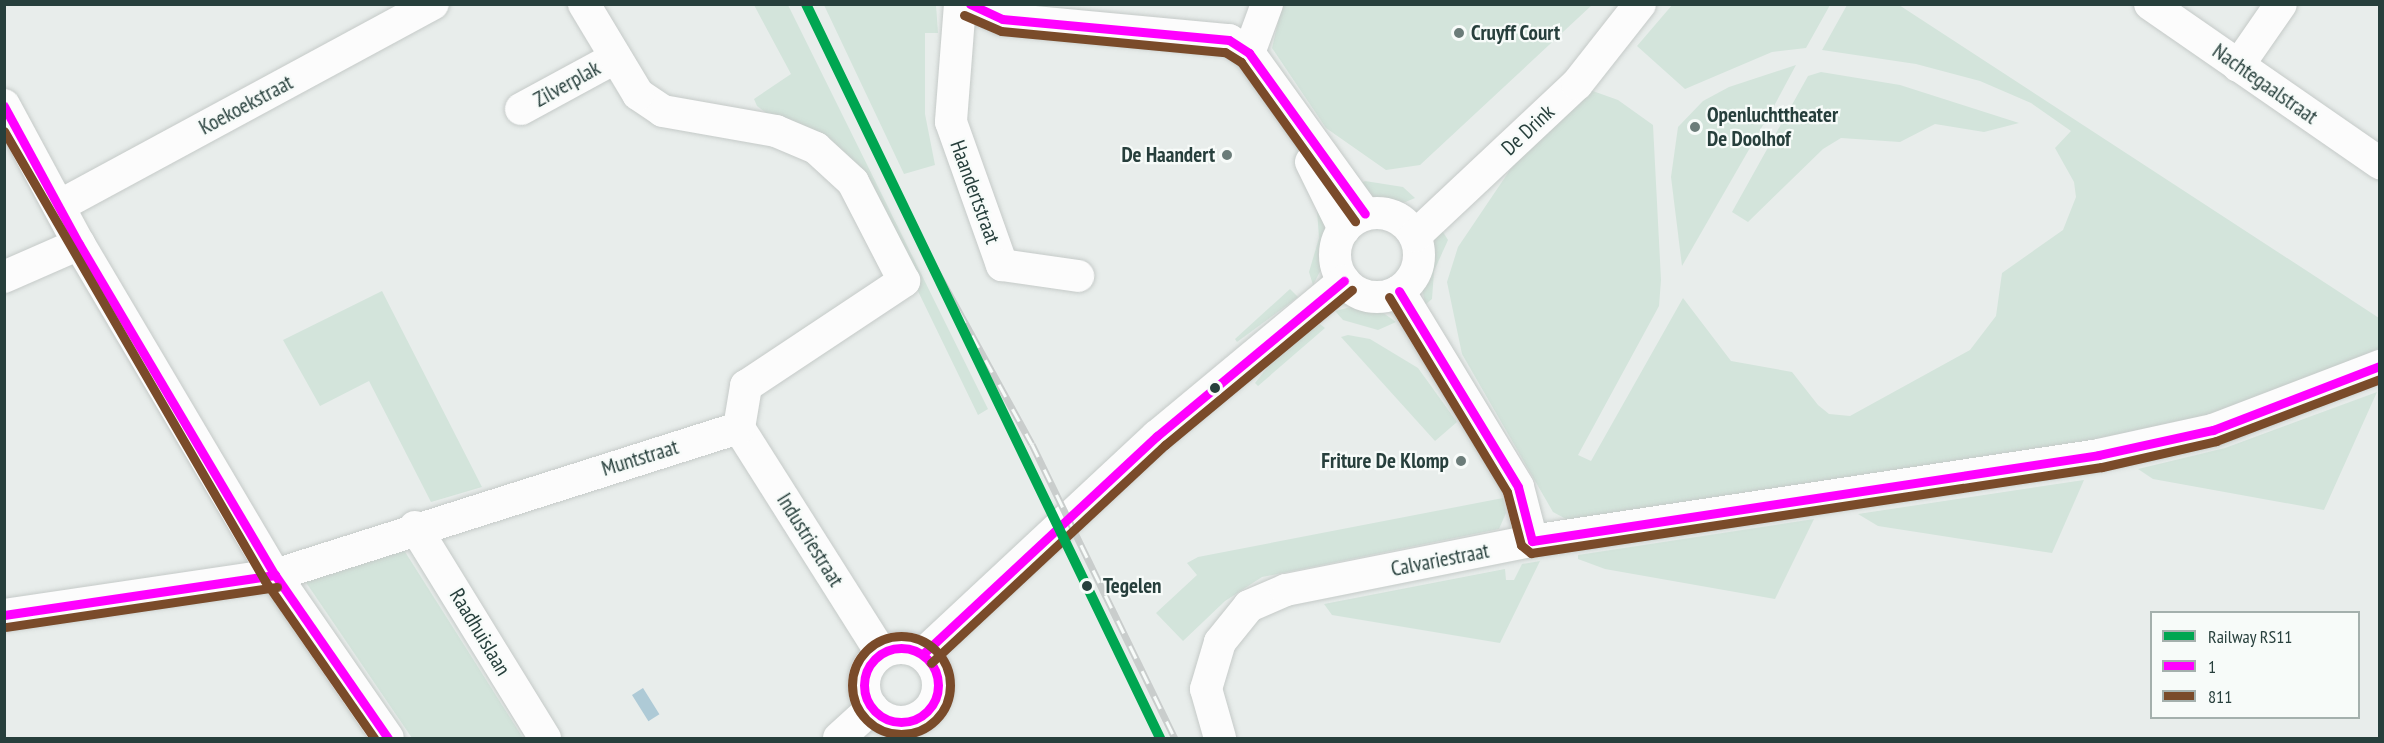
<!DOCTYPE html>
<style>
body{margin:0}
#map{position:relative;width:2384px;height:743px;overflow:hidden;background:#e8edeb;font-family:"PT Sans Narrow",sans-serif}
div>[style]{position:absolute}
.green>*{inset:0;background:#d3e4db}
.water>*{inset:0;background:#aecad6;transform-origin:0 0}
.roads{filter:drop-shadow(0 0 2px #c5cac8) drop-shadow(0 0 2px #c5cac8)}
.minor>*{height:32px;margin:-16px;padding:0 16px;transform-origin:16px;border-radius:16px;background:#fcfcfc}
.minor>.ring{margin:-16px;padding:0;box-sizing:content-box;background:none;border:32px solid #fcfcfc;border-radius:50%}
.rail>*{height:7px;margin-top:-3.5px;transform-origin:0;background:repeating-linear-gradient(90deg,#f7fbf9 0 14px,#c9cdcc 0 28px);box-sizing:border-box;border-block:2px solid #c9cdcc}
.bus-1>*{height:9px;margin:-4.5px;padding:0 4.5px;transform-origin:4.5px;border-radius:4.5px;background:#f0f}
.bus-1>.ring{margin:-4.5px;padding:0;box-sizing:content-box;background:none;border:9px solid #f0f;border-radius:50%}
.bus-2>*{height:9px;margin:-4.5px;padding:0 4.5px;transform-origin:4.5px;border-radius:4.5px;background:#7a4b2a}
.bus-2>.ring{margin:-4.5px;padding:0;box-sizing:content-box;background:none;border:9px solid #7a4b2a;border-radius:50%}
.rail-1>*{height:10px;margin:-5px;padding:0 5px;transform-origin:5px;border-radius:5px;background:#00a651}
.dots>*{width:16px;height:16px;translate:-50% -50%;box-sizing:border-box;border:3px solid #f7fbf9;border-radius:50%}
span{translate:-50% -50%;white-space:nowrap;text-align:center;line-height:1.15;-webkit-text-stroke:4.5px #f7fbf9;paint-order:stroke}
.poi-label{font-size:21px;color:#273f3c;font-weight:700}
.left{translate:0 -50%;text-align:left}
.right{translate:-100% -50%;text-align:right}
.street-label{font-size:21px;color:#273f3c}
.stop-label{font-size:21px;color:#273f3c;font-weight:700}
.frame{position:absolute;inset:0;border:6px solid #273f3c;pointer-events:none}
.legend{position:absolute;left:2150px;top:611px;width:210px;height:108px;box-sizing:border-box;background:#f7fbf9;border:2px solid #a4b0ad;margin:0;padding:8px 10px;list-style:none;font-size:18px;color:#273f3c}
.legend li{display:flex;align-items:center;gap:12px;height:30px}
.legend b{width:30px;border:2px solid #a4b0ad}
</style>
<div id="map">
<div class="green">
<i style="clip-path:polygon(1673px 4px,1830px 4px,1830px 5px,1806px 48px,1772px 52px,1685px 89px,1637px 46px)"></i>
<i style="clip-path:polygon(754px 5px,788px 5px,988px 409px,978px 415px,869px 190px,757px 106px,754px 99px,791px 74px)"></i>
<i style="clip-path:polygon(824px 5px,936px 5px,938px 33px,925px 33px,925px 114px,935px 165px,904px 174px)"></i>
<i style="clip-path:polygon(1282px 5px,1282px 4px,1592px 5px,1420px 165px,1386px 170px,1326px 128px,1272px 48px)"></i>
<i style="clip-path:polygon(1847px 5px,1899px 5px,2379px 318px,2379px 348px,2259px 405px,2085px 442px,1568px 520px,1553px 512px,1462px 354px,1447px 282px,1458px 247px,1520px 155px,1590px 90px,1618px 100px,1653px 125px,1661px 280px,1659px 306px,1578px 455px,1591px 461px,1683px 298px,1731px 361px,1792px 372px,1818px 405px,1829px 414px,1850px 416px,1970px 350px,1996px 316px,2002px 273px,2063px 230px,2076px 197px,2074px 182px,2055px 148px,2071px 131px,2031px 103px,1980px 81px,1916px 64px,1822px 50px)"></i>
<i style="clip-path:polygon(1796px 65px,1774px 106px,1682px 266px,1671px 177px,1678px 127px,1703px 101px,1729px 87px)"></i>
<i style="clip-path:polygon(1821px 72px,1900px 85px,2019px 123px,1984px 132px,1935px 124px,1900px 142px,1841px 138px,1823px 149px,1748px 222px,1732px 212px,1808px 76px)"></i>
<i style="clip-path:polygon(1365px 181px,1403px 187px,1415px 198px,1396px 206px,1375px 204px,1355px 187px)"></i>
<i style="clip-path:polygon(1317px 210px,1331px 226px,1324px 264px,1313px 285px,1309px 272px,1319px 238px)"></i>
<i style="clip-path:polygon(1438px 224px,1448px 240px,1434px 271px,1432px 299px,1425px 305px,1421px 281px,1429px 235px)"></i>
<i style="clip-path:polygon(1290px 289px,1298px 297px,1237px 342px,1235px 339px)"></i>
<i style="clip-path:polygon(382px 291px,482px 487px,431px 502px,369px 381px,320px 406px,283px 340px)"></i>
<i style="clip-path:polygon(1359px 305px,1375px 307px,1396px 322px,1378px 330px,1343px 320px,1335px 311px)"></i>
<i style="clip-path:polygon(1320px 324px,1325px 328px,1258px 386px,1255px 383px,1278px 354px)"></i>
<i style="clip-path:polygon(1348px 335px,1370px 339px,1418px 368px,1457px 422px,1435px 441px,1341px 337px)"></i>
<i style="clip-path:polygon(2377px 392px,2324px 510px,2153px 479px,2138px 469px,2225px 448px)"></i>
<i style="clip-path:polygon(2084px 480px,2052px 553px,1878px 526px,1858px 514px)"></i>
<i style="clip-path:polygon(1503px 498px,1506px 513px,1499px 529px,1262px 577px,1225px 601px,1183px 641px,1156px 613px,1197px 575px,1187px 563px,1198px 557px)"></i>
<i style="clip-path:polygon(1814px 519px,1775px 599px,1605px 569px,1578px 559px,1578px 555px)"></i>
<i style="clip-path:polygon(402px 547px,523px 738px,412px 738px,305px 581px)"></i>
<i style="clip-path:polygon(1540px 561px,1500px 643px,1332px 615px,1324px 604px,1505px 569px,1506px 580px,1514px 580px,1522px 564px)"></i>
</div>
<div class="water">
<i style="left:643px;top:688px;width:31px;height:13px;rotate:58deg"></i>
</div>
<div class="roads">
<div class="minor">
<i style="left:960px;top:4px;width:118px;rotate:94.4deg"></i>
<i style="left:951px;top:122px;width:152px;rotate:70.4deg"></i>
<i style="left:1002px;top:265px;width:77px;rotate:8.2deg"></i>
<i style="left:969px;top:4px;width:36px;rotate:24deg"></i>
<i style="left:1002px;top:19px;width:228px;rotate:5.3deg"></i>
<i style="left:1229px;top:40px;width:24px;rotate:33deg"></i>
<i style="left:1249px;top:53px;width:198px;rotate:54.2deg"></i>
<i style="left:2150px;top:4px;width:280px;rotate:34.7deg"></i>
<i style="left:1249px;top:53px;width:52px;rotate:-69.8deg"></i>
<i style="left:2238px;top:66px;width:75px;rotate:-55.3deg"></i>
<i style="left:4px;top:105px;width:158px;rotate:61.7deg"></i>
<i style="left:79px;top:244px;width:385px;rotate:59.4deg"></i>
<i style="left:275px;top:575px;width:198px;rotate:55.3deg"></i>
<i style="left:521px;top:109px;width:105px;rotate:-28.5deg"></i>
<i style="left:1311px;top:162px;width:75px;rotate:63.8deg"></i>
<i style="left:59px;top:206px;width:425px;rotate:-28.4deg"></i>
<i class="ring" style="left:1335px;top:213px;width:52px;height:52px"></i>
<i style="left:1415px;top:236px;width:222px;rotate:-43.2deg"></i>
<i style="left:1577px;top:84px;width:102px;rotate:-51.8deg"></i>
<i style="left:4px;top:277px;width:82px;rotate:-23.7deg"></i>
<i style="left:1399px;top:291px;width:229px;rotate:58.7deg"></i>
<i style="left:1518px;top:487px;width:56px;rotate:75.5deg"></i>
<i style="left:739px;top:428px;width:266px;rotate:57.7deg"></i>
<i style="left:415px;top:527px;width:248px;rotate:58.4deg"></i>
<i style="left:4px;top:615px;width:274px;rotate:-8.4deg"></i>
<i style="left:275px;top:575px;width:487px;rotate:-17.6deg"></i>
<i style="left:739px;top:428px;width:43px;rotate:-80.5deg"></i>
<i style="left:746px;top:386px;width:190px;rotate:-33.6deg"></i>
<i style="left:904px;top:281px;width:111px;rotate:-117.3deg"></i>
<i style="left:853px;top:182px;width:50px;rotate:-137.4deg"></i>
<i style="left:816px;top:148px;width:43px;rotate:-157deg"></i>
<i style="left:776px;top:131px;width:115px;rotate:-170deg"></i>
<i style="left:663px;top:111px;width:30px;rotate:-146deg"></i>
<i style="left:638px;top:94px;width:105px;rotate:-121deg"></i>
<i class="ring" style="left:864px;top:648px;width:42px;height:42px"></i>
<i style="left:923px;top:654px;width:320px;rotate:-43deg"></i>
<i style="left:1157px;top:436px;width:243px;rotate:-39.7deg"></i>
<i style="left:839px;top:738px;width:45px;rotate:-42.3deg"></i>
<i style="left:1220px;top:738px;width:51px;rotate:-105.9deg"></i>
<i style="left:1206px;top:689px;width:49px;rotate:-73.4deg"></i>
<i style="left:1220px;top:642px;width:46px;rotate:-51.1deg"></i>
<i style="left:1249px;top:606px;width:40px;rotate:-23.4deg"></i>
<i style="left:1286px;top:590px;width:251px;rotate:-11.3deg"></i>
<i style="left:1532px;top:541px;width:573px;rotate:-8.62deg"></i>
<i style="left:2099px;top:455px;width:117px;rotate:-12.4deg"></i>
<i style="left:2213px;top:430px;width:179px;rotate:-21deg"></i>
</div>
</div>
<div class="rail">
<i style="left:918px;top:237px;width:236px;rotate:61.2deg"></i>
<i style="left:1032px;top:444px;width:327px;rotate:64.1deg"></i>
</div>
<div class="bus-1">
<i style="left:970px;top:4px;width:35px;rotate:25deg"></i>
<i style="left:1002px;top:19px;width:228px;rotate:5.3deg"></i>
<i style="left:1229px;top:40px;width:24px;rotate:33deg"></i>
<i style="left:1249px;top:53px;width:198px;rotate:54.2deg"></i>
<i style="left:4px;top:106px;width:157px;rotate:61.5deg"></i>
<i style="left:79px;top:244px;width:385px;rotate:59.4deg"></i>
<i style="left:275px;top:575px;width:198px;rotate:55.3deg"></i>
<i style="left:1399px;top:291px;width:229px;rotate:58.7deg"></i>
<i style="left:1518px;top:487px;width:56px;rotate:75.5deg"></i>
<i style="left:1532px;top:541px;width:573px;rotate:-8.62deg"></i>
<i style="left:2099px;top:455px;width:117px;rotate:-12.4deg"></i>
<i style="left:2213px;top:430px;width:179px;rotate:-21deg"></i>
<i style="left:4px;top:615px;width:274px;rotate:-8.4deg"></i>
<i class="ring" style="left:864px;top:648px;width:65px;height:65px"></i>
<i style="left:923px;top:654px;width:320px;rotate:-43deg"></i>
<i style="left:1157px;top:436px;width:243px;rotate:-39.7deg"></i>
</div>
<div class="bus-2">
<i style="left:964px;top:15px;width:40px;rotate:23.4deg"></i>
<i style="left:1001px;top:31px;width:225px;rotate:5.4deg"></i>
<i style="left:1225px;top:52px;width:19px;rotate:32deg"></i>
<i style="left:1241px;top:62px;width:196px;rotate:54.4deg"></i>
<i style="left:4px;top:131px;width:520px;rotate:59.89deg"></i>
<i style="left:265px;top:581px;width:191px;rotate:55.2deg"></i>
<i style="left:1389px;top:297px;width:228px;rotate:58.8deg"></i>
<i style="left:1507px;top:492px;width:55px;rotate:75.2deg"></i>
<i style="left:1521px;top:545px;width:13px;rotate:39deg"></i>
<i style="left:1531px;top:553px;width:577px;rotate:-8.57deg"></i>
<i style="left:2102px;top:467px;width:117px;rotate:-12.8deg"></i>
<i style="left:2216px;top:441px;width:175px;rotate:-20.7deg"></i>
<i style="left:6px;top:627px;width:274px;rotate:-8.4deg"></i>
<i class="ring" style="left:852px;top:636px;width:89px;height:89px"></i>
<i style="left:931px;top:663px;width:320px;rotate:-43deg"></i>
<i style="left:1165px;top:445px;width:243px;rotate:-39.7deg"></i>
</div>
<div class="rail-1">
<i style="left:806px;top:4px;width:815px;rotate:64.25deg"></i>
</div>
<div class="dots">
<i style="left:1459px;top:33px;background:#6b7c79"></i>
<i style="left:1695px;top:127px;background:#6b7c79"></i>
<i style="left:1227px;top:155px;background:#6b7c79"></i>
<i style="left:1215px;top:388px;background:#273f3c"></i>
<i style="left:1461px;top:461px;background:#6b7c79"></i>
<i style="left:1087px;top:586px;background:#273f3c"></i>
</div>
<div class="poi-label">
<span class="left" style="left:1471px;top:33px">Cruyff Court</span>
<span class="left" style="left:1707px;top:127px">Openluchttheater<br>De Doolhof</span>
<span class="right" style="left:1215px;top:155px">De Haandert</span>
<span class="right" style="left:1449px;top:461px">Friture De Klomp</span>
</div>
<div class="street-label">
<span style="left:567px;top:84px;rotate:-29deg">Zilverplak</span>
<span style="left:2265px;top:84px;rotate:35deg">Nachtegaalstraat</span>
<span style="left:246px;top:105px;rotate:-28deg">Koekoekstraat</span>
<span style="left:1528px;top:130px;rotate:-43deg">De Drink</span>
<span style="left:975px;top:192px;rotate:70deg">Haandertstraat</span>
<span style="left:640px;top:458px;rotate:-17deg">Muntstraat</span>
<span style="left:810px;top:540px;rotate:58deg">Industriestraat</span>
<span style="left:1440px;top:560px;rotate:-11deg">Calvariestraat</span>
<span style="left:480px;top:632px;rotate:59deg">Raadhuislaan</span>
</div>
<div class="stop-label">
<span class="left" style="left:1103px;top:586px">Tegelen</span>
</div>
<div class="frame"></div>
<ul class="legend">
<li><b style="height:8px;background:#00a651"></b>Railway RS11</li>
<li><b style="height:8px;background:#f0f"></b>1</li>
<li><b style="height:8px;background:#7a4b2a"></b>811</li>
</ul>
</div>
